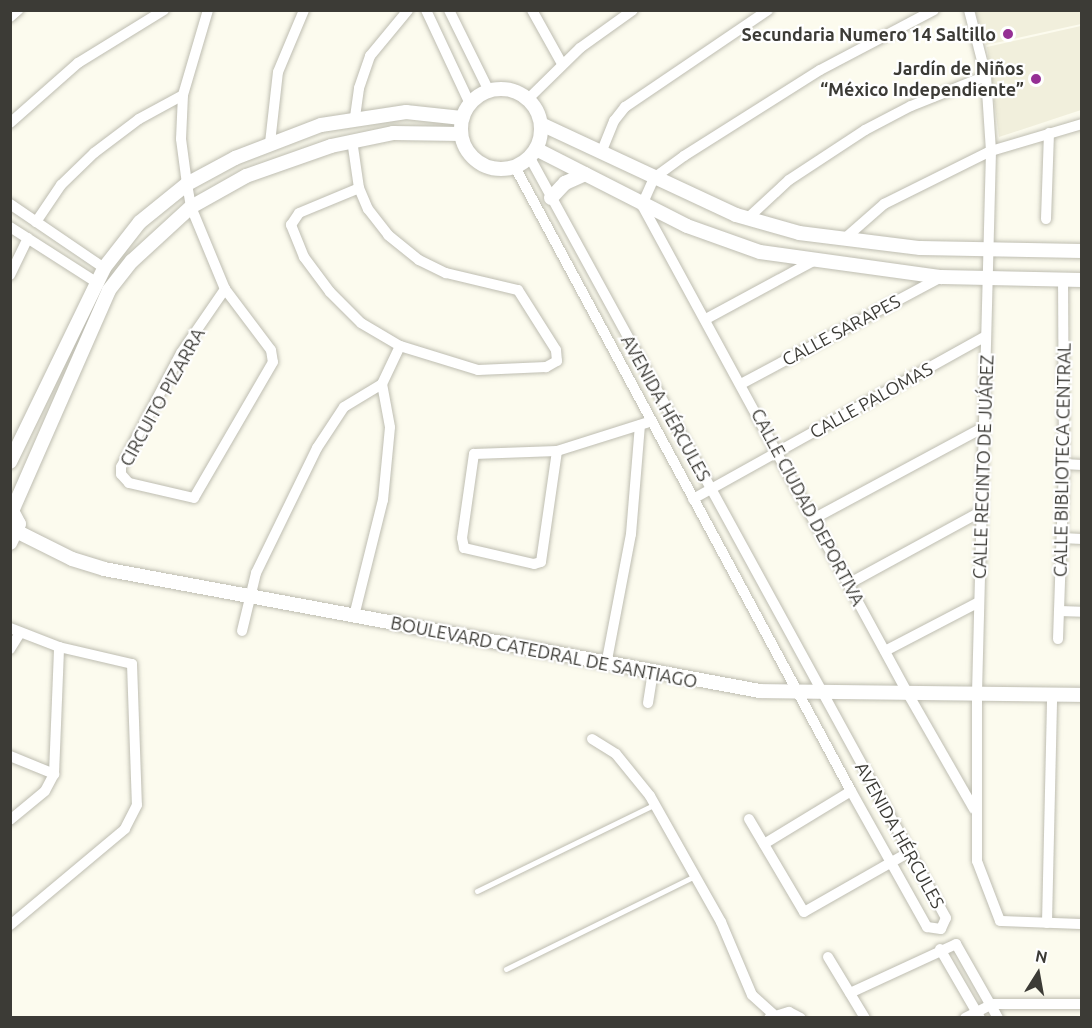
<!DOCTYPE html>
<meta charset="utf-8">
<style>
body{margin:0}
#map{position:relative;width:1092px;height:1028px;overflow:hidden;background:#fcfbee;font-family:Ubuntu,sans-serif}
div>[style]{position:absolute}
.built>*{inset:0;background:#f1efdc}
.roads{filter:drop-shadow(0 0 2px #bebdb1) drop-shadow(0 0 2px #bebdb1)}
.service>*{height:5px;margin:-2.5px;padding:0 2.5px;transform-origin:2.5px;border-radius:2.5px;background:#fff}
.minor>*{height:10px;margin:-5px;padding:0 5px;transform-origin:5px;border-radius:5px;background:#fff}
.tertiary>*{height:14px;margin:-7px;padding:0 7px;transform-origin:7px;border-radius:7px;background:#fff}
.tertiary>.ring{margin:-7px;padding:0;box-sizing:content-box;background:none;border:14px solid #fff;border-radius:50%}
.dots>*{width:16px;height:16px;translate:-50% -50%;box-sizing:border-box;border:3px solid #fff;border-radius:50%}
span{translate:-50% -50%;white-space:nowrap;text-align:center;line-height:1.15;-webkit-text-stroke:4.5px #fff;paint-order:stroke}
.poi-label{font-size:18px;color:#3c3b36;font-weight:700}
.right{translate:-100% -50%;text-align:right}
.street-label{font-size:18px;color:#3c3b36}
.frame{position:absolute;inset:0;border:12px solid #3c3b36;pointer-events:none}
.north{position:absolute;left:1008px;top:944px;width:60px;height:60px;-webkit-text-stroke:4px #fff;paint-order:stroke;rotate:11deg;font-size:16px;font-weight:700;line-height:24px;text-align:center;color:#3c3b36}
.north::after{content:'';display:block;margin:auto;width:21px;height:27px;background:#3c3b36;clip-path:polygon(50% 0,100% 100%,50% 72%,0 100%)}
</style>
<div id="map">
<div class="built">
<i style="clip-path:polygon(975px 11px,1081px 11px,1081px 24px,986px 45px)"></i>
<i style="clip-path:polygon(1081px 26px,1081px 110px,999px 137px,987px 47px)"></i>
</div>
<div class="roads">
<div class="service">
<i style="left:477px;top:891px;width:198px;rotate:-26deg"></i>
<i style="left:506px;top:969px;width:211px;rotate:-26.2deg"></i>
</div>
<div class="minor">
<i style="left:208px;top:10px;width:89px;rotate:106.4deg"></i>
<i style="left:183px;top:95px;width:44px;rotate:92.6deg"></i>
<i style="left:181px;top:139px;width:45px;rotate:82.4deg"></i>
<i style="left:187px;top:184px;width:23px;rotate:80deg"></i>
<i style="left:191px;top:207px;width:89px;rotate:67.5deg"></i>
<i style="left:225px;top:289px;width:76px;rotate:53deg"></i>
<i style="left:271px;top:350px;width:12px;rotate:81deg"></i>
<i style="left:273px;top:362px;width:157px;rotate:120.2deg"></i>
<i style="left:194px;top:498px;width:67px;rotate:-167deg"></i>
<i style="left:129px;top:483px;width:12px;rotate:-132deg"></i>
<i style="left:121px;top:474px;width:7px;rotate:-90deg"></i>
<i style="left:121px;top:467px;width:129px;rotate:-62.2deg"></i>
<i style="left:181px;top:353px;width:78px;rotate:-55.5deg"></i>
<i style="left:426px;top:10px;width:104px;rotate:64.9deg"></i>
<i style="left:449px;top:10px;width:90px;rotate:63.7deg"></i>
<i style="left:532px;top:10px;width:62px;rotate:60.9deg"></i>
<i style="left:934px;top:10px;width:129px;rotate:152.2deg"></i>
<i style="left:820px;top:70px;width:161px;rotate:147.7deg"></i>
<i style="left:684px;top:156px;width:37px;rotate:144deg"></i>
<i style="left:654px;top:178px;width:30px;rotate:114deg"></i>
<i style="left:642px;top:205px;width:554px;rotate:61.45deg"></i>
<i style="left:907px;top:692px;width:135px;rotate:60.2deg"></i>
<i style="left:969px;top:10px;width:68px;rotate:75.6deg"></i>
<i style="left:986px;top:76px;width:75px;rotate:86.2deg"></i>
<i style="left:991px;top:151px;width:543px;rotate:91.48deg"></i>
<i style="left:977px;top:694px;width:167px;rotate:90deg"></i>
<i style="left:977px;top:861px;width:64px;rotate:69deg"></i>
<i style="left:1000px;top:921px;width:82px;rotate:2.1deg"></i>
<i style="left:10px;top:17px;width:11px;rotate:-41deg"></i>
<i style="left:528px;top:99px;width:73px;rotate:-44.4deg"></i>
<i style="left:580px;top:48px;width:65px;rotate:-35.6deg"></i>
<i style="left:355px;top:117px;width:29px;rotate:-82deg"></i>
<i style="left:359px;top:88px;width:34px;rotate:-71deg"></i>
<i style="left:370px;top:56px;width:60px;rotate:-50.4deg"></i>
<i style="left:10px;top:123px;width:91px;rotate:-41.4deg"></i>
<i style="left:78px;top:63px;width:101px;rotate:-31.6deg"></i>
<i style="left:352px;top:140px;width:49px;rotate:81.7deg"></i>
<i style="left:359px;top:188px;width:23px;rotate:67deg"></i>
<i style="left:368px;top:209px;width:33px;rotate:52deg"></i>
<i style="left:388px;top:235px;width:40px;rotate:39deg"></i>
<i style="left:419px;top:260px;width:30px;rotate:26deg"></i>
<i style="left:446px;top:273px;width:74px;rotate:13.3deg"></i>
<i style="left:518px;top:290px;width:71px;rotate:57.7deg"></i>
<i style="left:556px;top:350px;width:11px;rotate:85deg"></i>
<i style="left:557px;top:361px;width:13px;rotate:151deg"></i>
<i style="left:546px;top:367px;width:68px;rotate:177.5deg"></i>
<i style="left:478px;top:370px;width:82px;rotate:-162.9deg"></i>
<i style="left:400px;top:346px;width:45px;rotate:-149.5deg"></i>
<i style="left:361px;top:323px;width:44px;rotate:-135deg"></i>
<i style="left:330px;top:292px;width:44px;rotate:-126.6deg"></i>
<i style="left:304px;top:257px;width:35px;rotate:-112deg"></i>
<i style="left:291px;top:225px;width:14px;rotate:-56deg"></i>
<i style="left:299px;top:213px;width:65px;rotate:-22.6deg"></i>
<i style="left:270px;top:143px;width:71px;rotate:-83.6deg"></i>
<i style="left:278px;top:72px;width:67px;rotate:-67.2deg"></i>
<i style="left:601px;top:153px;width:35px;rotate:-68deg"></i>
<i style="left:614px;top:121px;width:18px;rotate:-52deg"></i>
<i style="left:625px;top:107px;width:173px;rotate:-34.1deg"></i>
<i style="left:515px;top:167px;width:709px;rotate:61.7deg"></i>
<i style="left:851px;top:791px;width:156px;rotate:60.8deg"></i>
<i style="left:927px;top:927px;width:14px;rotate:8deg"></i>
<i style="left:941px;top:929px;width:12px;rotate:-66deg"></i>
<i style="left:946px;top:918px;width:866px;rotate:-118.69deg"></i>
<i style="left:10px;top:204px;width:114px;rotate:34.2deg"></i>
<i style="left:748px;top:218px;width:56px;rotate:-42.8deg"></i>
<i style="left:789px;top:180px;width:91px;rotate:-33.3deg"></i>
<i style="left:865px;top:130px;width:52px;rotate:-27.6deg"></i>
<i style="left:911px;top:106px;width:81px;rotate:-21.8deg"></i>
<i style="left:1046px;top:219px;width:86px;rotate:-88deg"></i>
<i style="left:36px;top:222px;width:45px;rotate:-56deg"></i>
<i style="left:61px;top:185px;width:46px;rotate:-44.1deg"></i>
<i style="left:94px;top:153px;width:56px;rotate:-37.1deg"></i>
<i style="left:139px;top:119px;width:50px;rotate:-28.6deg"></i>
<i style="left:10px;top:227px;width:102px;rotate:32.6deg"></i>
<i style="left:843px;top:240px;width:55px;rotate:-41.3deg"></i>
<i style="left:884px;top:204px;width:119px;rotate:-26.4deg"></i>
<i style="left:991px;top:151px;width:95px;rotate:-16.5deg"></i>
<i style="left:10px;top:275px;width:41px;rotate:-64.1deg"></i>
<i style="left:706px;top:319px;width:124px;rotate:-28.4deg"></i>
<i style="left:741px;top:384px;width:227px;rotate:-28.1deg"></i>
<i style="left:557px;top:451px;width:112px;rotate:98.2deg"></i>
<i style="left:541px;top:562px;width:7px;rotate:164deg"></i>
<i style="left:534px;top:564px;width:72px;rotate:-167.1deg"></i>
<i style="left:464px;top:548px;width:10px;rotate:-101deg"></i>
<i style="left:462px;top:538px;width:85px;rotate:-81.9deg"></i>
<i style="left:474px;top:454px;width:83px;rotate:-2.1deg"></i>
<i style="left:557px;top:451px;width:96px;rotate:-17.5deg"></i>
<i style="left:1064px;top:464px;width:18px;rotate:3deg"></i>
<i style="left:693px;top:499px;width:335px;rotate:-29.1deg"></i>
<i style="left:815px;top:518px;width:192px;rotate:-28.3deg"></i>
<i style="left:1062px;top:538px;width:20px;rotate:3deg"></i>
<i style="left:850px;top:583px;width:150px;rotate:-28.6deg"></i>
<i style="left:1059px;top:611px;width:23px;rotate:2deg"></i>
<i style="left:354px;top:616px;width:120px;rotate:-76deg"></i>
<i style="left:383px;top:500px;width:73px;rotate:-84.5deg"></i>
<i style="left:390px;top:427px;width:44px;rotate:-100.5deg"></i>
<i style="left:10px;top:628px;width:53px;rotate:21.2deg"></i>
<i style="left:59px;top:647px;width:75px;rotate:13.1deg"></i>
<i style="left:132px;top:664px;width:141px;rotate:88deg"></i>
<i style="left:137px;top:805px;width:27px;rotate:117deg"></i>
<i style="left:125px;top:829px;width:150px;rotate:140.1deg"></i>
<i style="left:242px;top:631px;width:60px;rotate:-76.4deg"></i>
<i style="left:256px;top:573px;width:139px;rotate:-64deg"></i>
<i style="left:317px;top:448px;width:49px;rotate:-56.6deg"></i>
<i style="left:344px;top:407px;width:44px;rotate:-31.2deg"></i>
<i style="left:382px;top:384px;width:42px;rotate:-64.7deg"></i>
<i style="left:1058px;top:639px;width:175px;rotate:-88deg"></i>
<i style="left:1064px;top:464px;width:184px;rotate:-90.3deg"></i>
<i style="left:10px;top:649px;width:19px;rotate:-58deg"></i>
<i style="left:885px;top:651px;width:106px;rotate:-27.5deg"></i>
<i style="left:606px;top:665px;width:133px;rotate:-79.2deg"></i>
<i style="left:631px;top:534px;width:109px;rotate:-85.3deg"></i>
<i style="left:648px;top:703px;width:30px;rotate:-81deg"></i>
<i style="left:592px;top:739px;width:28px;rotate:32deg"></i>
<i style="left:616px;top:754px;width:54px;rotate:51deg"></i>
<i style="left:650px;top:796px;width:145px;rotate:60.6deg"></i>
<i style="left:721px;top:922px;width:79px;rotate:67deg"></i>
<i style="left:752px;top:995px;width:28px;rotate:42deg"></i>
<i style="left:10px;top:756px;width:48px;rotate:22.2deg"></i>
<i style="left:749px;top:819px;width:108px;rotate:59.4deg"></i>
<i style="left:804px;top:912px;width:121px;rotate:-29.7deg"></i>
<i style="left:10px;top:820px;width:45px;rotate:-39.6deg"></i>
<i style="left:45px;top:791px;width:19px;rotate:-62deg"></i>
<i style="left:54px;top:774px;width:127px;rotate:-87.7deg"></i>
<i style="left:764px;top:844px;width:102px;rotate:-31.3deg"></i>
<i style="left:1047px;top:923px;width:228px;rotate:-88.7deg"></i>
<i style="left:940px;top:949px;width:80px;rotate:59.9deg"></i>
<i style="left:828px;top:957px;width:71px;rotate:58.8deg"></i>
<i style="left:850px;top:993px;width:117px;rotate:-24.8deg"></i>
<i style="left:956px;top:944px;width:85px;rotate:60.4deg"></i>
<i style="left:769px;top:1018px;width:21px;rotate:-17deg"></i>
<i style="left:789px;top:1012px;width:13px;rotate:27deg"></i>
<i style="left:965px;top:1018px;width:30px;rotate:-27deg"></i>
<i style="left:992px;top:1004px;width:90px"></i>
</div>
<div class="tertiary">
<i class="ring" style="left:461px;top:89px;width:66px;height:66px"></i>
<i style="left:541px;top:124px;width:215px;rotate:25deg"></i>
<i style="left:736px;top:215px;width:66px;rotate:15.9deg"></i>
<i style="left:799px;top:233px;width:122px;rotate:7.1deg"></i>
<i style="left:920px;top:248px;width:162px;rotate:1.1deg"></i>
<i style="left:536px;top:149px;width:169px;rotate:27deg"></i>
<i style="left:687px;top:226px;width:77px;rotate:19.6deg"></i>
<i style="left:760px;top:252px;width:183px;rotate:7.9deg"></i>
<i style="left:941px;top:277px;width:141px;rotate:1.2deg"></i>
<i style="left:551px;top:198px;width:21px;rotate:-47deg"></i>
<i style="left:565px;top:183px;width:22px;rotate:-24deg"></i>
<i style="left:10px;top:462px;width:216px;rotate:-64.1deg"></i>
<i style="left:104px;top:268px;width:58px;rotate:-52deg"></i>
<i style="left:140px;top:222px;width:60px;rotate:-39deg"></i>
<i style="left:187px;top:184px;width:55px;rotate:-28.4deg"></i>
<i style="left:235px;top:158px;width:92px;rotate:-21deg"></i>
<i style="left:321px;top:125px;width:86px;rotate:-8.7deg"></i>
<i style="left:406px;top:112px;width:56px;rotate:6.1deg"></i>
<i style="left:10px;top:507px;width:19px;rotate:62deg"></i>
<i style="left:19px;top:524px;width:21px;rotate:115deg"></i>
<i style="left:13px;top:509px;width:239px;rotate:-66.3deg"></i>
<i style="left:109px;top:290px;width:37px;rotate:-52deg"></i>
<i style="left:132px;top:261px;width:80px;rotate:-42.5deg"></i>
<i style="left:191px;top:207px;width:63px;rotate:-29.4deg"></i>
<i style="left:246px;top:176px;width:90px;rotate:-19.4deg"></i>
<i style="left:331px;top:146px;width:63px;rotate:-11.8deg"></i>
<i style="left:393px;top:133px;width:68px;rotate:0.8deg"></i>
<i style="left:18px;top:532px;width:60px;rotate:26.6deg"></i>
<i style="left:72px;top:559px;width:34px;rotate:17deg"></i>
<i style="left:104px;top:569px;width:667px;rotate:10.54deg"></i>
<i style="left:760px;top:691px;width:322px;rotate:0.7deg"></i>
</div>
</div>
<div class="dots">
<i style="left:1008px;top:34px;background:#952f94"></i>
<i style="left:1036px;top:79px;background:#952f94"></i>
</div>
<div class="poi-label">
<span class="right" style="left:996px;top:34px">Secundaria Numero 14 Saltillo</span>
<span class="right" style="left:1024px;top:79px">Jardín de Niños<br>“México Independiente”</span>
</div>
<div class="street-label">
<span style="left:841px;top:330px;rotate:-28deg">CALLE SARAPES</span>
<span style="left:162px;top:397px;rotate:-61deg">CIRCUITO PIZARRA</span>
<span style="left:871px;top:400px;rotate:-29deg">CALLE PALOMAS</span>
<span style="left:666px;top:408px;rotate:61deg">AVENIDA HÉRCULES</span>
<span style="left:1062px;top:460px;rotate:-89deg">CALLE BIBLIOTECA CENTRAL</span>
<span style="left:983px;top:467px;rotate:-88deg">CALLE RECINTO DE JUÁREZ</span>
<span style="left:808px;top:507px;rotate:62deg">CALLE CIUDAD DEPORTIVA</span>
<span style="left:544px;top:652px;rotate:11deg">BOULEVARD CATEDRAL DE SANTIAGO</span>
<span style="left:900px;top:835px;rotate:61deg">AVENIDA HÉRCULES</span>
</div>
<div class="frame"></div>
<div class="north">N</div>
</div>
